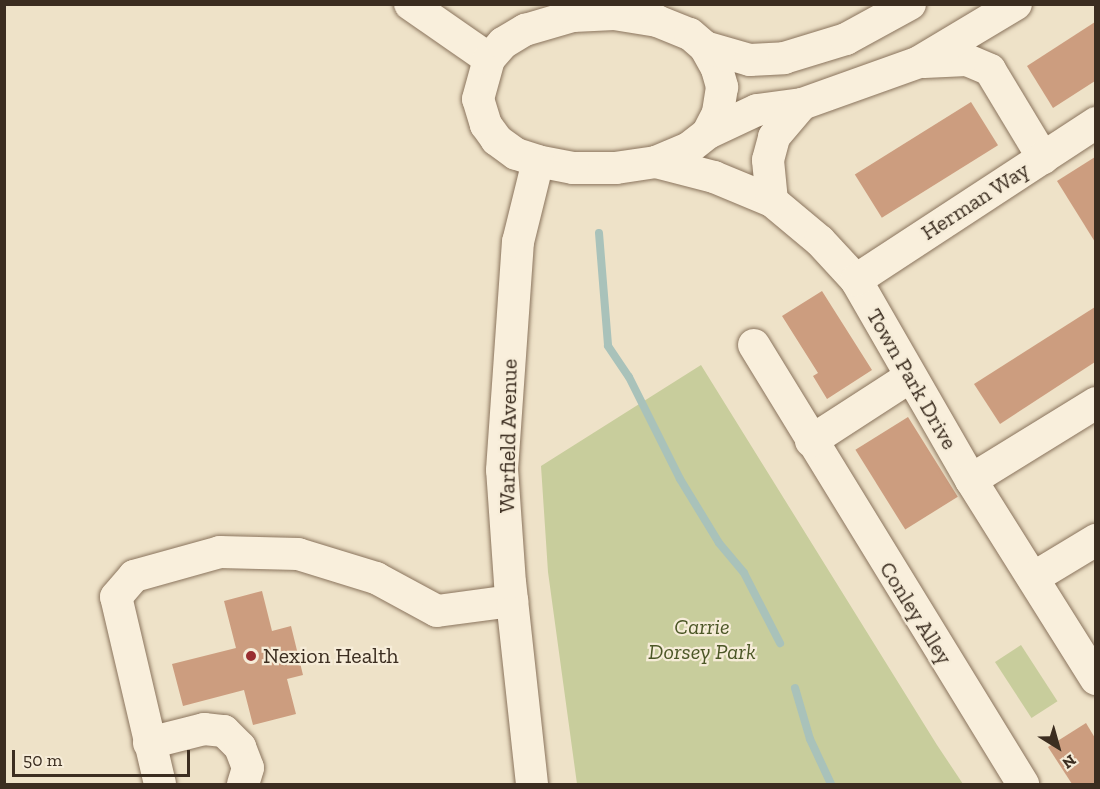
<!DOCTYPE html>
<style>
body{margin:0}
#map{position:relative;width:1100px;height:789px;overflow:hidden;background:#eee2c8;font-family:"Zilla Slab",serif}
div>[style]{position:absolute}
.green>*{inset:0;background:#c8cd9c;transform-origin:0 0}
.stream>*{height:8px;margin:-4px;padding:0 4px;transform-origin:4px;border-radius:4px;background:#a9c2ba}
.building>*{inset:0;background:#cc9d7f;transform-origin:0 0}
.roads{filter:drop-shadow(0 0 2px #8a745d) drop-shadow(0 0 2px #8a745d)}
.minor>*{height:32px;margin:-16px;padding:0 16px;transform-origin:16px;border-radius:16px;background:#f9efdc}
.dots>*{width:16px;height:16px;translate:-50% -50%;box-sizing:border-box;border:3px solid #f6ecd8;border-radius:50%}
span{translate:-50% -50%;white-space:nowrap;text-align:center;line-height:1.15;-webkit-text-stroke:4.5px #f6ecd8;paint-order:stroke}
.street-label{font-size:22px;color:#3b2d20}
.park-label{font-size:22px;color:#4c5727;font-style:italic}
.poi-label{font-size:22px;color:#3b2d20}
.left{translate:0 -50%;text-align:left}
.frame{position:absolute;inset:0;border:6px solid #3b2d20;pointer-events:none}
.north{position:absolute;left:1028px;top:717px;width:60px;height:60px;-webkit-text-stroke:4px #f6ecd8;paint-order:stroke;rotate:143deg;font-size:16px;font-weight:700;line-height:24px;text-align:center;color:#3b2d20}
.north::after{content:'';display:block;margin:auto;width:21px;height:27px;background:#3b2d20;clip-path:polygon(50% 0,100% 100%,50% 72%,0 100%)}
.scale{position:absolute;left:12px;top:750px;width:178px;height:27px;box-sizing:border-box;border:3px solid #3b2d20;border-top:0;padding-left:8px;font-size:18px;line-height:21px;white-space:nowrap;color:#3b2d20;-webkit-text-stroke:4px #f6ecd8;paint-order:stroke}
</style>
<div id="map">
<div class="green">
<i style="clip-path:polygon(701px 365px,937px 745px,963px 784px,577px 784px,548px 572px,541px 466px)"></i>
<i style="left:1021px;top:645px;width:67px;height:31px;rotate:57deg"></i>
</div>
<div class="stream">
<i style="left:599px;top:233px;width:113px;rotate:85.4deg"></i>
<i style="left:608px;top:346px;width:37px;rotate:56deg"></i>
<i style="left:629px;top:377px;width:114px;rotate:63.4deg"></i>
<i style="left:680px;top:479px;width:75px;rotate:58.6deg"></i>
<i style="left:719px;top:543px;width:39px;rotate:50deg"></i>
<i style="left:744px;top:573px;width:79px;rotate:62.8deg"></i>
<i style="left:795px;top:688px;width:53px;rotate:73.6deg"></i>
<i style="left:810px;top:739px;width:50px;rotate:65deg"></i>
</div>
<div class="building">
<i style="clip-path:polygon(1095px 22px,1095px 81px,1053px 108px,1027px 66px)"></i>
<i style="left:971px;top:102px;width:51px;height:137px;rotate:58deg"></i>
<i style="clip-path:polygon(1095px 157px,1095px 242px,1057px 181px)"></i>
<i style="clip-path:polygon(822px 291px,872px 370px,827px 399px,813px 376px,818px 373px,782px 316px)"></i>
<i style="clip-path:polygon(1095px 307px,1095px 362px,1000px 424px,974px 384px)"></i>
<i style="left:908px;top:417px;width:94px;height:62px;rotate:58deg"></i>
<i style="clip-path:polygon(262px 591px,272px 631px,291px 626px,303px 675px,287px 679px,296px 714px,253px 725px,244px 690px,183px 706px,172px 664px,236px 648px,224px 601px)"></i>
<i style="clip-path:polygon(1086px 723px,1095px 738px,1095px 784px,1072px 784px,1048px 747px)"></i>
</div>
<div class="roads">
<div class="minor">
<i style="left:410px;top:4px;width:96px;rotate:34.8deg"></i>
<i style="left:614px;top:14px;width:44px;rotate:9.2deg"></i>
<i style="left:657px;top:21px;width:35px;rotate:22deg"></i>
<i style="left:690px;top:34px;width:20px;rotate:41deg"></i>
<i style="left:705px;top:47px;width:25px;rotate:61deg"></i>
<i style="left:717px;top:69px;width:19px;rotate:74deg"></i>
<i style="left:722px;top:87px;width:26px;rotate:99deg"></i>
<i style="left:718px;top:113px;width:22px;rotate:117deg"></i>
<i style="left:708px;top:133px;width:24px;rotate:142deg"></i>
<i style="left:689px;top:148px;width:36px;rotate:157deg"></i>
<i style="left:656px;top:162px;width:40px;rotate:171.5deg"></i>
<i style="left:616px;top:168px;width:43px;rotate:180deg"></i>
<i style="left:573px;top:168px;width:36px;rotate:-169deg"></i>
<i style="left:538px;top:161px;width:23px;rotate:-162deg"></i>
<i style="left:516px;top:154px;width:24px;rotate:-144deg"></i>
<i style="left:497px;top:140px;width:19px;rotate:-126deg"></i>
<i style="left:486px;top:125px;width:27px;rotate:-107deg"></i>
<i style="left:478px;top:99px;width:41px;rotate:-74.6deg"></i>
<i style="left:489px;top:59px;width:21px;rotate:-49deg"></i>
<i style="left:503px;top:43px;width:26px;rotate:-31deg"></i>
<i style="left:525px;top:30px;width:50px;rotate:-16.3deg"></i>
<i style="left:573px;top:16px;width:41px;rotate:-2.8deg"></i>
<i style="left:705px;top:47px;width:47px;rotate:16.1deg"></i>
<i style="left:750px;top:60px;width:34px;rotate:-3deg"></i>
<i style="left:784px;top:58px;width:65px;rotate:-17deg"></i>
<i style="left:846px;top:39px;width:73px;rotate:-28.7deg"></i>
<i style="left:924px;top:62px;width:43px;rotate:-2.7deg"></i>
<i style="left:967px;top:60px;width:25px;rotate:23deg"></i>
<i style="left:990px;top:70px;width:103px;rotate:58.9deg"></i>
<i style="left:708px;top:133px;width:54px;rotate:-25.1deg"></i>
<i style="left:757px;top:110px;width:45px;rotate:-7.6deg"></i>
<i style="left:802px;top:104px;width:124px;rotate:-19.7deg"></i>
<i style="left:919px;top:62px;width:113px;rotate:-30.9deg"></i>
<i style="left:656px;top:162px;width:60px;rotate:14.5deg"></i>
<i style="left:714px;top:177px;width:63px;rotate:22.5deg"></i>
<i style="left:772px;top:201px;width:62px;rotate:39.8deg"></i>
<i style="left:820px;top:241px;width:53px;rotate:47.3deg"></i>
<i style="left:856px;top:280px;width:231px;rotate:60.1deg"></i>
<i style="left:971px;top:480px;width:235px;rotate:57.9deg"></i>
<i style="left:772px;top:201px;width:41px;rotate:-95.6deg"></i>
<i style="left:768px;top:160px;width:24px;rotate:-75deg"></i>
<i style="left:774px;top:137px;width:43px;rotate:-49.7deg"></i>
<i style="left:856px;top:280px;width:287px;rotate:-33.2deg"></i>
<i style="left:754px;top:345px;width:515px;rotate:58.5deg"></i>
<i style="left:811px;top:441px;width:118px;rotate:-32.9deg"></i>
<i style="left:971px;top:480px;width:147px;rotate:-31.6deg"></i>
<i style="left:1033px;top:578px;width:74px;rotate:-31.1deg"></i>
<i style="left:149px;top:743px;width:57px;rotate:-14.3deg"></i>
<i style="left:204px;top:729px;width:20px;rotate:6deg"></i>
<i style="left:224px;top:731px;width:23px;rotate:45deg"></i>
<i style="left:240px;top:747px;width:22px;rotate:69deg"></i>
<i style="left:248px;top:768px;width:17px;rotate:107deg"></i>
<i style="left:160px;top:784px;width:192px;rotate:-103.2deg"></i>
<i style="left:116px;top:597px;width:28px;rotate:-49deg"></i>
<i style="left:134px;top:576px;width:89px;rotate:-15.6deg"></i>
<i style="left:220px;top:552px;width:78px;rotate:1.5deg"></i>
<i style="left:298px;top:554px;width:82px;rotate:17.1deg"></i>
<i style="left:376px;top:578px;width:69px;rotate:28.4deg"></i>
<i style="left:437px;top:611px;width:76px;rotate:-7.6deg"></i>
<i style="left:532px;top:784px;width:202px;rotate:-96.2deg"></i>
<i style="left:510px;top:583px;width:113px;rotate:-94deg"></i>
<i style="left:502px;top:470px;width:229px;rotate:-86deg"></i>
<i style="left:518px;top:242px;width:83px;rotate:-76.1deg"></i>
</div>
</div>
<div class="dots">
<i style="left:251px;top:656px;background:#992e30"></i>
</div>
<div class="street-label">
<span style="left:975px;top:201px;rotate:-33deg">Herman Way</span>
<span style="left:912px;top:379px;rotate:60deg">Town Park Drive</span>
<span style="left:508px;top:436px;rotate:-89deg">Warfield Avenue</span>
<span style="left:916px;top:613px;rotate:58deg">Conley Alley</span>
</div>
<div class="park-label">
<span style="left:702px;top:639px">Carrie<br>Dorsey Park</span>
</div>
<div class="poi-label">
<span class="left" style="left:263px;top:656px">Nexion Health</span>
</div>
<div class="frame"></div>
<div class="north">N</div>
<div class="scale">50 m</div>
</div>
